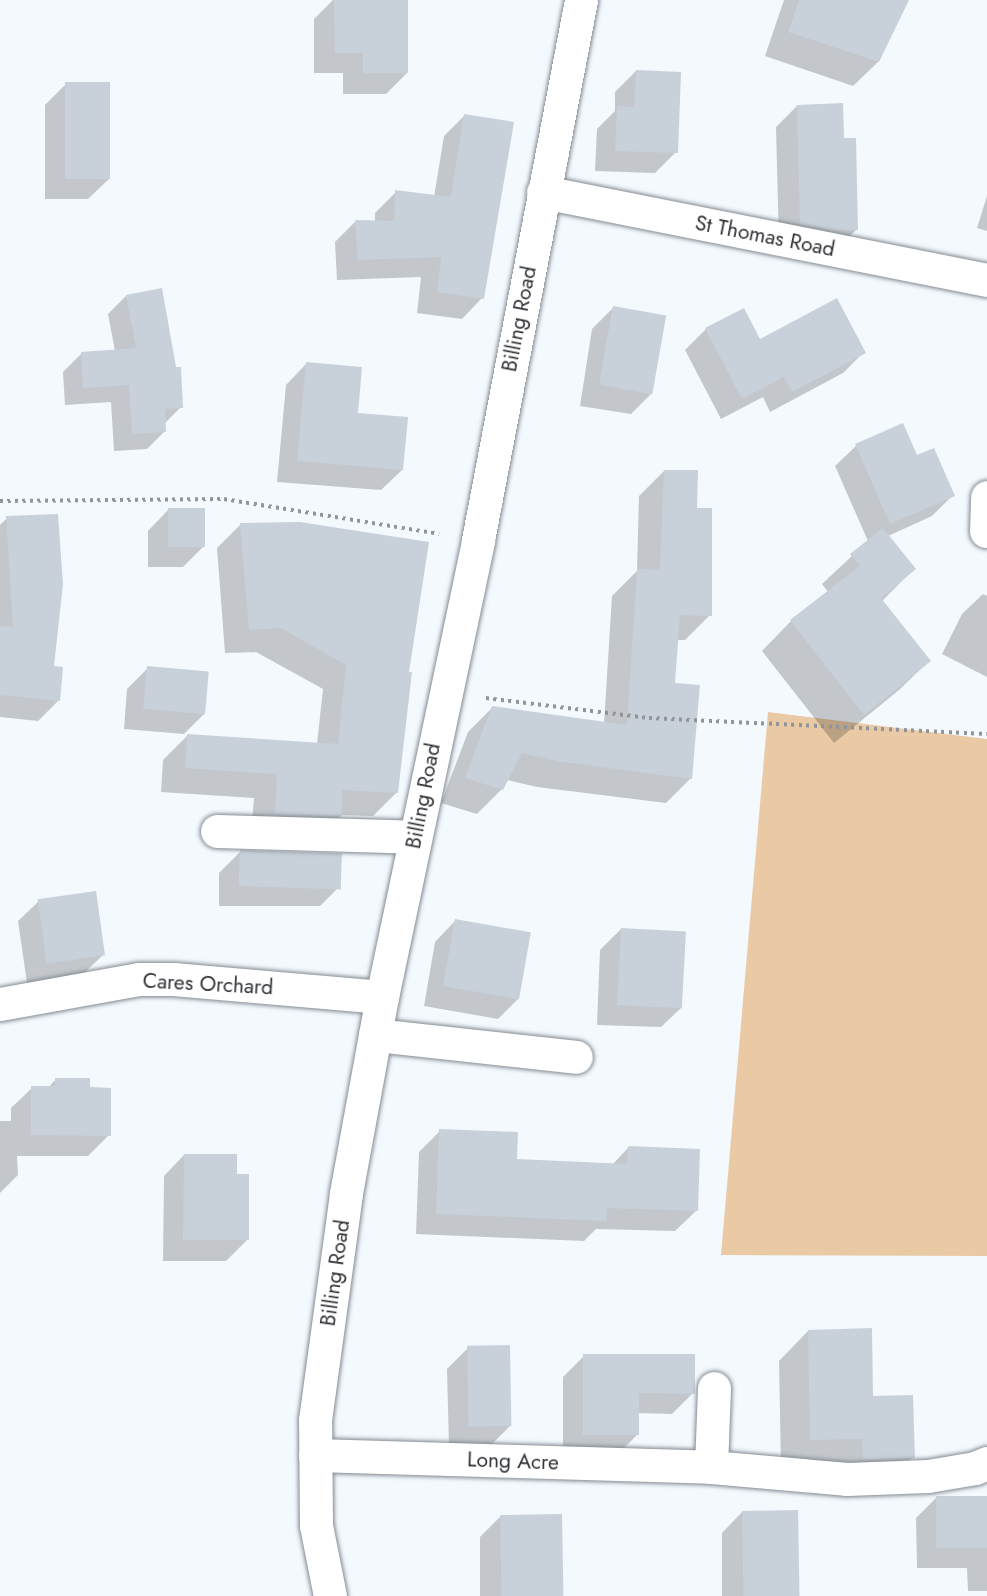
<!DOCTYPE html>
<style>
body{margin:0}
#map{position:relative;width:987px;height:1596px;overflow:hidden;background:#f4f9fe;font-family:Jost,sans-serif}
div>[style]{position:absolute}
.green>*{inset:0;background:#e9caa5}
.shadow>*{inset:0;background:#0003}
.building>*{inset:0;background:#c8d0d9;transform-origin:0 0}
.path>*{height:4px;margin-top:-2px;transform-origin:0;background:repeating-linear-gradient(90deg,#919599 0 3px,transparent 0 7.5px)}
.roads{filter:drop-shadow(0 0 2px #848b93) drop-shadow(0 0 2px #848b93)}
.minor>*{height:33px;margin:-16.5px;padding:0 16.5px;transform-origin:16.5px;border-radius:16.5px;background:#fff}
span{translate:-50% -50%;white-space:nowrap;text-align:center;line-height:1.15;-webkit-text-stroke:5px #fff;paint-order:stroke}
.street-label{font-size:21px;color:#2e3135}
</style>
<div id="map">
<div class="green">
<i style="clip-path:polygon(768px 712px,987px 739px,987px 1256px,721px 1255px)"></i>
</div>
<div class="shadow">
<i style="clip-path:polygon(333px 0,406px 0,407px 73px,386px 94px,343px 94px,343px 73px,314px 73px,314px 19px)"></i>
<i style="clip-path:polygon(784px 0,907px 0,878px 62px,853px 86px,765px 56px)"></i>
<i style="clip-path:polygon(636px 71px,676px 152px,655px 173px,595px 171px,597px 129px,615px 111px,615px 92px)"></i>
<i style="clip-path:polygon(66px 84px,109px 179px,88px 199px,45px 199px,45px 105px)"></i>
<i style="clip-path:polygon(797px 106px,842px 140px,857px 229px,836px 250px,779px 244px,776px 127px)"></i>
<i style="clip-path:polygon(465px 115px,482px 298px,462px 319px,417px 313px,421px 277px,337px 280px,335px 242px,355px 222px,375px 222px,375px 213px,396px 192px,434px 197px,444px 136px)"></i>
<i style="clip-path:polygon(987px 196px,987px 231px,977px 228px)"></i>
<i style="clip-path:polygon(126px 296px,181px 407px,164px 424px,165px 431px,147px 449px,114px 451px,111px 402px,65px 405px,63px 372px,82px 353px,115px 351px,108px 314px)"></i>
<i style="clip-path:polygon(613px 308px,652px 393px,631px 414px,580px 406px,592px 329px)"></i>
<i style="clip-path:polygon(743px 310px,759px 341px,864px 352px,843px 373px,770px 412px,763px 397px,721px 419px,685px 350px,706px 329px)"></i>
<i style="clip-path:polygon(306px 364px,356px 414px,402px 470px,381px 490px,277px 482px,286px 385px)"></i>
<i style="clip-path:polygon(856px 446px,916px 457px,953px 495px,932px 516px,888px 536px,914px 569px,882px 601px,929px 661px,899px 690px,834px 743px,762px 651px,791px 621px,828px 592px,822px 584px,868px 541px,835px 466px)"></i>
<i style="clip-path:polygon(664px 471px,710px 615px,685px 640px,677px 640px,673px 685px,691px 778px,666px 803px,537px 787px,507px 780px,502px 789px,477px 814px,441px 803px,468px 732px,493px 707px,604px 724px,612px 596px,637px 571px,639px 496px)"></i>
<i style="clip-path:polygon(168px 510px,204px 546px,183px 567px,148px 567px,148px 531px)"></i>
<i style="clip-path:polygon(7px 518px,52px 667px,59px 700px,38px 721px,0 717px,0 525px)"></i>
<i style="clip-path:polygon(241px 524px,407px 673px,397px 792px,373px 816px,342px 815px,317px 840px,251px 838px,254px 798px,161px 792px,163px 760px,188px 735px,317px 744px,323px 689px,256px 652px,225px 653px,217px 548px)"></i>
<i style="clip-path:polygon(983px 594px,987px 596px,987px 677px,942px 654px,962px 614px)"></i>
<i style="clip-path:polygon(148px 668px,205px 713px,184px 734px,124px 729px,127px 689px)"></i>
<i style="clip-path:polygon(240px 852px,341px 885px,320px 906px,219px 906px,219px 873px)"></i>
<i style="clip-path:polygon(39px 901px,103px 955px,82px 975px,27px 983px,18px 921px)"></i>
<i style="clip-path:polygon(455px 921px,519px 998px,498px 1019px,424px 1006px,435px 942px)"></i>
<i style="clip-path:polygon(621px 929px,682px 1007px,661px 1027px,597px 1025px,600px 950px)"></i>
<i style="clip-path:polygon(56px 1079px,88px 1088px,109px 1135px,88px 1156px,17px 1156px,18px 1175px,0 1193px,0 1121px,11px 1121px,11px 1108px,32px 1088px,48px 1088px)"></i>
<i style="clip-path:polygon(440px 1131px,515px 1161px,612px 1165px,628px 1148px,696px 1211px,675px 1231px,596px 1229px,584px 1241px,416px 1234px,419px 1152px)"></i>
<i style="clip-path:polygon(184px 1155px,236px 1176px,247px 1240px,226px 1261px,163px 1261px,164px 1176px)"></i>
<i style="clip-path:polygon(808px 1331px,872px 1397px,913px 1457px,883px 1487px,781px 1469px,779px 1361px)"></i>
<i style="clip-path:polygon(468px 1348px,510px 1426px,489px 1447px,449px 1447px,447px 1369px)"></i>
<i style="clip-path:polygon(584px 1356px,693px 1393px,672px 1414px,637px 1413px,637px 1435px,616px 1456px,563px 1456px,563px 1377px)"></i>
<i style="clip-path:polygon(937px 1497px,987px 1497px,987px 1591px,968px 1591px,967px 1568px,917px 1568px,916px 1518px)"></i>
<i style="clip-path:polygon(742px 1512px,798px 1596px,722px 1596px,722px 1533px)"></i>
<i style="clip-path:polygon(500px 1517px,562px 1596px,480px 1596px,480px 1537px)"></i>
</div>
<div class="building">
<i style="clip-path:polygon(334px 0,408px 0,408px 73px,363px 73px,363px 53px,335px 53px)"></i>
<i style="clip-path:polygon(799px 0,909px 0,879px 62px,788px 32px)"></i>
<i style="clip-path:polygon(636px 70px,681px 72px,678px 153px,615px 151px,617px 106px,634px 107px)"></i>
<i style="left:65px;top:82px;width:45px;height:97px"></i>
<i style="clip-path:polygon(843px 103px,844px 138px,856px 138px,858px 230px,833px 230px,800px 224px,797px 105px)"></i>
<i style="clip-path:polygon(464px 114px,514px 122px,484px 299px,437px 292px,441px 257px,358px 260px,355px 220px,394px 221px,395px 190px,451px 197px)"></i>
<i style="clip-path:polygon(162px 288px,176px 367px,181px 367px,183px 408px,165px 409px,166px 432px,132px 434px,129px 385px,83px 388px,81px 352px,136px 348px,126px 295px)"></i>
<i style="clip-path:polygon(837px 298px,866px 353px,792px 392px,784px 377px,742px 399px,705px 328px,744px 308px,760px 339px)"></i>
<i style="left:613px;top:306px;width:54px;height:80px;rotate:10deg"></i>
<i style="clip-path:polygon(306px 362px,362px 367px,358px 413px,408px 417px,403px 470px,297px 461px)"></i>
<i style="clip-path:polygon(903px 423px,917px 455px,934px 448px,955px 496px,890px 524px,855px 444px)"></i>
<i style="clip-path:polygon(664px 470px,698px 470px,697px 508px,712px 508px,712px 616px,680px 615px,675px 683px,700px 685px,692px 779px,563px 762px,522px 753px,503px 790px,465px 778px,492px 706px,627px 725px,637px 569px,660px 570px)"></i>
<i style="left:168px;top:508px;width:37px;height:39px"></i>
<i style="clip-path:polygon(58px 514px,63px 584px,54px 666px,63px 667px,60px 701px,0 695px,0 626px,13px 627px,6px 516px)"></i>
<i style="clip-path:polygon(300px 522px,429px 542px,409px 672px,412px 672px,398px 793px,342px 790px,342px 816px,275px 814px,277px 774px,185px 768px,187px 734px,338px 744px,346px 665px,281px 628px,249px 630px,240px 523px)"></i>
<i style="clip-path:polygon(883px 528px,916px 569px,881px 598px,931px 661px,864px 715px,790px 620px,860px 566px,850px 554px)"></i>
<i style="left:147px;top:666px;width:62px;height:43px;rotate:5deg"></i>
<i style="left:240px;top:850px;width:102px;height:36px;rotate:2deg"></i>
<i style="left:96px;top:891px;width:65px;height:59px;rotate:82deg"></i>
<i style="left:455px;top:919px;width:77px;height:68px;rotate:10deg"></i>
<i style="left:621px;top:928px;width:65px;height:77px;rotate:3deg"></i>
<i style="clip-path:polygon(55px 1078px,90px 1078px,90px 1087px,111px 1088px,111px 1136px,31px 1135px,31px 1086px,55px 1086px)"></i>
<i style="clip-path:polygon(439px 1129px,518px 1132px,517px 1159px,627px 1164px,628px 1146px,700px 1149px,698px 1211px,607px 1208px,606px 1221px,436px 1214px)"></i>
<i style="clip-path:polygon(184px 1154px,237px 1154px,237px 1174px,249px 1174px,249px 1240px,183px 1240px)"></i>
<i style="clip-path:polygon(872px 1328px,873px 1396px,913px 1395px,915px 1458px,863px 1460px,862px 1439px,810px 1440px,808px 1330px)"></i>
<i style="left:510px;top:1345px;width:81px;height:43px;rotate:89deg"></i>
<i style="clip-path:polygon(583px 1354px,695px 1354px,695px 1394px,639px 1393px,639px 1435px,583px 1435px)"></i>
<i style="left:936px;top:1496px;width:51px;height:52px"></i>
<i style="left:798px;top:1510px;width:86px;height:56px;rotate:89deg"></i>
<i style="left:562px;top:1514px;width:82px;height:62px;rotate:89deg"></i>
</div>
<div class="path">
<i style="left:0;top:501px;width:224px;rotate:-0.5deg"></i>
<i style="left:224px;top:499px;width:218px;rotate:9.2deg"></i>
<i style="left:486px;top:698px;width:164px;rotate:7deg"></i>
<i style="left:649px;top:718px;width:338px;rotate:2.7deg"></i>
</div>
<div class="roads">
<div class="minor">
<i style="left:543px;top:192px;width:453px;rotate:11.2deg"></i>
<i style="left:986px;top:531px;width:34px;rotate:-88deg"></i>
<i style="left:217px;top:831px;width:198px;rotate:1.7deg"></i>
<i style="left:0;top:1004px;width:141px;rotate:-10.2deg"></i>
<i style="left:139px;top:979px;width:34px"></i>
<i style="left:173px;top:979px;width:210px;rotate:4.9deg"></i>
<i style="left:375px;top:1035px;width:202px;rotate:6.2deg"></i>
<i style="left:315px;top:1455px;width:396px;rotate:1.7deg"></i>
<i style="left:711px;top:1467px;width:137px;rotate:5deg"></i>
<i style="left:847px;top:1479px;width:81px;rotate:-2.1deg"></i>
<i style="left:928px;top:1476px;width:48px;rotate:-9.7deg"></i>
<i style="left:975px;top:1468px;width:13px;rotate:-23deg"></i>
<i style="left:711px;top:1467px;width:79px;rotate:-87.8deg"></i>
<i style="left:330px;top:1596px;width:72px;rotate:-101.2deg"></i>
<i style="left:316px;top:1525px;width:105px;rotate:-90.5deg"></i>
<i style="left:315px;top:1420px;width:229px;rotate:-82.2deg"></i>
<i style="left:346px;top:1193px;width:199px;rotate:-79.6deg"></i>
<i style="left:382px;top:997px;width:467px;rotate:-78.1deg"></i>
<i style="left:478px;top:540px;width:550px;rotate:-79.2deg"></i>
</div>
</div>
<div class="street-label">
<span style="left:765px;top:236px;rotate:11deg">St Thomas Road</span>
<span style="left:519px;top:319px;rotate:-79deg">Billing Road</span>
<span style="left:423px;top:796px;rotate:-79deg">Billing Road</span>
<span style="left:208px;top:984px;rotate:3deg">Cares Orchard</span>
<span style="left:335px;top:1273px;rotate:-82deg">Billing Road</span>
<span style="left:513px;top:1461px;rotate:2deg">Long Acre</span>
</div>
</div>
